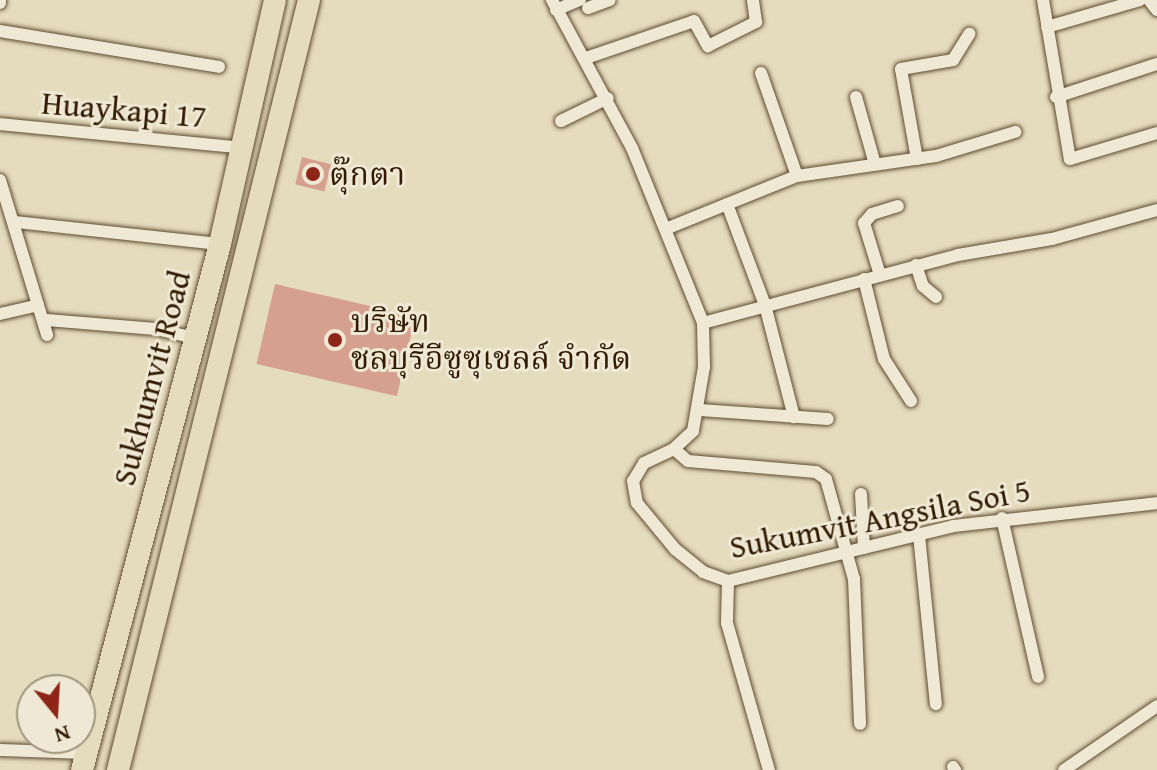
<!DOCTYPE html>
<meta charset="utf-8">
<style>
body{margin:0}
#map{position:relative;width:1157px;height:770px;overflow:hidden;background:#e5dbbd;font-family:"Gentium Book Plus","Noto Serif Thai",serif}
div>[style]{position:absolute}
.building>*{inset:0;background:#d5a18e;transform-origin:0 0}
.roads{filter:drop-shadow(0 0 2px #5f4b2f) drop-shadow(0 0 2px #5f4b2f)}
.street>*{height:12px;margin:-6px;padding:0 6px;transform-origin:6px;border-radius:6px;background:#eee8d4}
.highway>*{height:22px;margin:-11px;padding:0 11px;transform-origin:11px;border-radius:11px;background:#e5dbbd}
.dots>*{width:22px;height:22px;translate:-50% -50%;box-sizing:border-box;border:4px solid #eee8d4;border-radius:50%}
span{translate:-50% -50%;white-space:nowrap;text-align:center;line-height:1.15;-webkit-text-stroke:6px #eee8d4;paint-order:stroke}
.street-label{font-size:32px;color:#321b00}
.poi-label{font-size:32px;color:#321b00}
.left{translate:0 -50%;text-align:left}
.north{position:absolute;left:16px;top:674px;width:80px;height:80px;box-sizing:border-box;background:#eee8d4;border:2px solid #a3967f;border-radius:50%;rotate:162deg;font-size:22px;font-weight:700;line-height:32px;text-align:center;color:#321b00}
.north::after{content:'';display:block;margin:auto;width:28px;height:36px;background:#8f2418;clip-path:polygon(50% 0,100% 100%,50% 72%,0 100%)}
</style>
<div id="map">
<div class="building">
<i style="left:302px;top:157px;width:30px;height:28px;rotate:14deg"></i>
<i style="left:275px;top:284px;width:144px;height:82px;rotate:13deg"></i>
</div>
<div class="roads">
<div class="street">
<i style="left:552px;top:0;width:168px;rotate:61.6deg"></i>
<i style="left:632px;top:148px;width:189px;rotate:67.9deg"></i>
<i style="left:703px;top:323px;width:44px;rotate:88.7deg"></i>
<i style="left:704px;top:367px;width:65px;rotate:99.8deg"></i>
<i style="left:693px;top:431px;width:26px;rotate:137deg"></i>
<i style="left:674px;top:449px;width:33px;rotate:155deg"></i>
<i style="left:644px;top:463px;width:21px;rotate:121deg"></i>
<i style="left:633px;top:481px;width:22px;rotate:80deg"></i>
<i style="left:637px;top:503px;width:60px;rotate:50.4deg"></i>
<i style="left:675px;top:549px;width:36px;rotate:39deg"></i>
<i style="left:703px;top:572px;width:27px;rotate:20deg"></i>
<i style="left:728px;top:581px;width:232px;rotate:-13.7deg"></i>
<i style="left:953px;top:526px;width:205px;rotate:-6.4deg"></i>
<i style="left:1043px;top:0;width:161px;rotate:80.4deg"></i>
<i style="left:1070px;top:159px;width:91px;rotate:-16.6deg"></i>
<i style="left:1149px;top:0;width:13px;rotate:51deg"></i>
<i style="left:0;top:3px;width:3px;rotate:-90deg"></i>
<i style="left:588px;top:8px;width:23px;rotate:-20deg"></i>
<i style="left:556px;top:10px;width:26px;rotate:-23deg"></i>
<i style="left:1047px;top:27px;width:97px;rotate:-16.2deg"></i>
<i style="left:0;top:31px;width:222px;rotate:9.3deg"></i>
<i style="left:586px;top:58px;width:114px;rotate:-18.9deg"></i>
<i style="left:694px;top:21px;width:29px;rotate:61deg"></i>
<i style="left:708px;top:46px;width:54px;rotate:-26.6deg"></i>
<i style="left:756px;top:22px;width:22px;rotate:-98deg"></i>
<i style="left:761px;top:73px;width:109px;rotate:70.7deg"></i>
<i style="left:856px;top:97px;width:70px;rotate:74.2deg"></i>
<i style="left:1056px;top:97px;width:106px;rotate:-18.1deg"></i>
<i style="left:561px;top:121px;width:52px;rotate:-26.1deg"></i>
<i style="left:0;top:124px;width:244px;rotate:5.6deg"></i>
<i style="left:917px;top:159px;width:91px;rotate:-100.1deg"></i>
<i style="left:901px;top:69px;width:53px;rotate:-9.8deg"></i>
<i style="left:953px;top:60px;width:31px;rotate:-58deg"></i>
<i style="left:0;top:180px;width:162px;rotate:73.1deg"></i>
<i style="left:727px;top:204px;width:108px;rotate:69.4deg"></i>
<i style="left:765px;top:305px;width:116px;rotate:75.5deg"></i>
<i style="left:16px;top:222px;width:205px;rotate:6.2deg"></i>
<i style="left:668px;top:228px;width:139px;rotate:-22deg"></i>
<i style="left:797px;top:176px;width:140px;rotate:-8.2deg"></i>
<i style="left:936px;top:156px;width:83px;rotate:-16.9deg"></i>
<i style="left:916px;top:265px;width:22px;rotate:72deg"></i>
<i style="left:923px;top:286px;width:17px;rotate:40deg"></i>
<i style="left:880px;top:275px;width:54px;rotate:-107.1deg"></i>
<i style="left:864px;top:223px;width:12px;rotate:-48deg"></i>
<i style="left:872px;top:214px;width:27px;rotate:-17deg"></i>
<i style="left:864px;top:279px;width:82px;rotate:76deg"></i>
<i style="left:884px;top:359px;width:50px;rotate:57.3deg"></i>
<i style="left:0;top:314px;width:39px;rotate:-13deg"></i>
<i style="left:47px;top:320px;width:109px;rotate:4.7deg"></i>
<i style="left:156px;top:329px;width:40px;rotate:13deg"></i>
<i style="left:703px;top:323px;width:264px;rotate:-14.9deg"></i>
<i style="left:958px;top:255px;width:95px;rotate:-9.7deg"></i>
<i style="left:1052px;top:239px;width:109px;rotate:-15.4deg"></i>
<i style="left:700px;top:410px;width:128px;rotate:4deg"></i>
<i style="left:674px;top:449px;width:18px;rotate:41deg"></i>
<i style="left:688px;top:461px;width:128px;rotate:4.9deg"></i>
<i style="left:816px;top:472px;width:12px;rotate:35deg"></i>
<i style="left:826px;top:479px;width:104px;rotate:74.4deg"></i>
<i style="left:854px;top:579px;width:145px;rotate:87.6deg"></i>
<i style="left:861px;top:494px;width:54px;rotate:86.8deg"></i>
<i style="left:1002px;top:518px;width:163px;rotate:77.2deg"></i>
<i style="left:919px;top:535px;width:170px;rotate:84.3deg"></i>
<i style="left:728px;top:581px;width:42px;rotate:91.4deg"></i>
<i style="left:727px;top:623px;width:153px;rotate:74.1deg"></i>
<i style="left:0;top:750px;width:86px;rotate:2deg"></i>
<i style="left:953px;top:767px;width:4px;rotate:56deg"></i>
<i style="left:1064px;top:770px;width:113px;rotate:-34.5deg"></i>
</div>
<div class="highway">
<i style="left:82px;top:770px;width:544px;rotate:-75.3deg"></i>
<i style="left:220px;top:244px;width:250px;rotate:-77.3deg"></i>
<i style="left:118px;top:770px;width:793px;rotate:-76.07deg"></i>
</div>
</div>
<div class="dots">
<i style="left:313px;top:174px;background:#8f2418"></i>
<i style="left:335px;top:340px;background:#8f2418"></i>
</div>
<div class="street-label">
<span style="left:124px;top:110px;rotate:5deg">Huaykapi 17</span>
<span style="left:152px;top:378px;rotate:-75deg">Sukhumvit Road</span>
<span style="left:880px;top:519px;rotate:-11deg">Sukumvit Angsila Soi 5</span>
</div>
<div class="poi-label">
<span class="left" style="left:329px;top:174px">ตุ๊กตา</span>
<span class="left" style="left:351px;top:340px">บริษัท<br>ชลบุรีอีซูซุเชลล์ จำกัด</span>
</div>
<div class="north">N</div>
</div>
